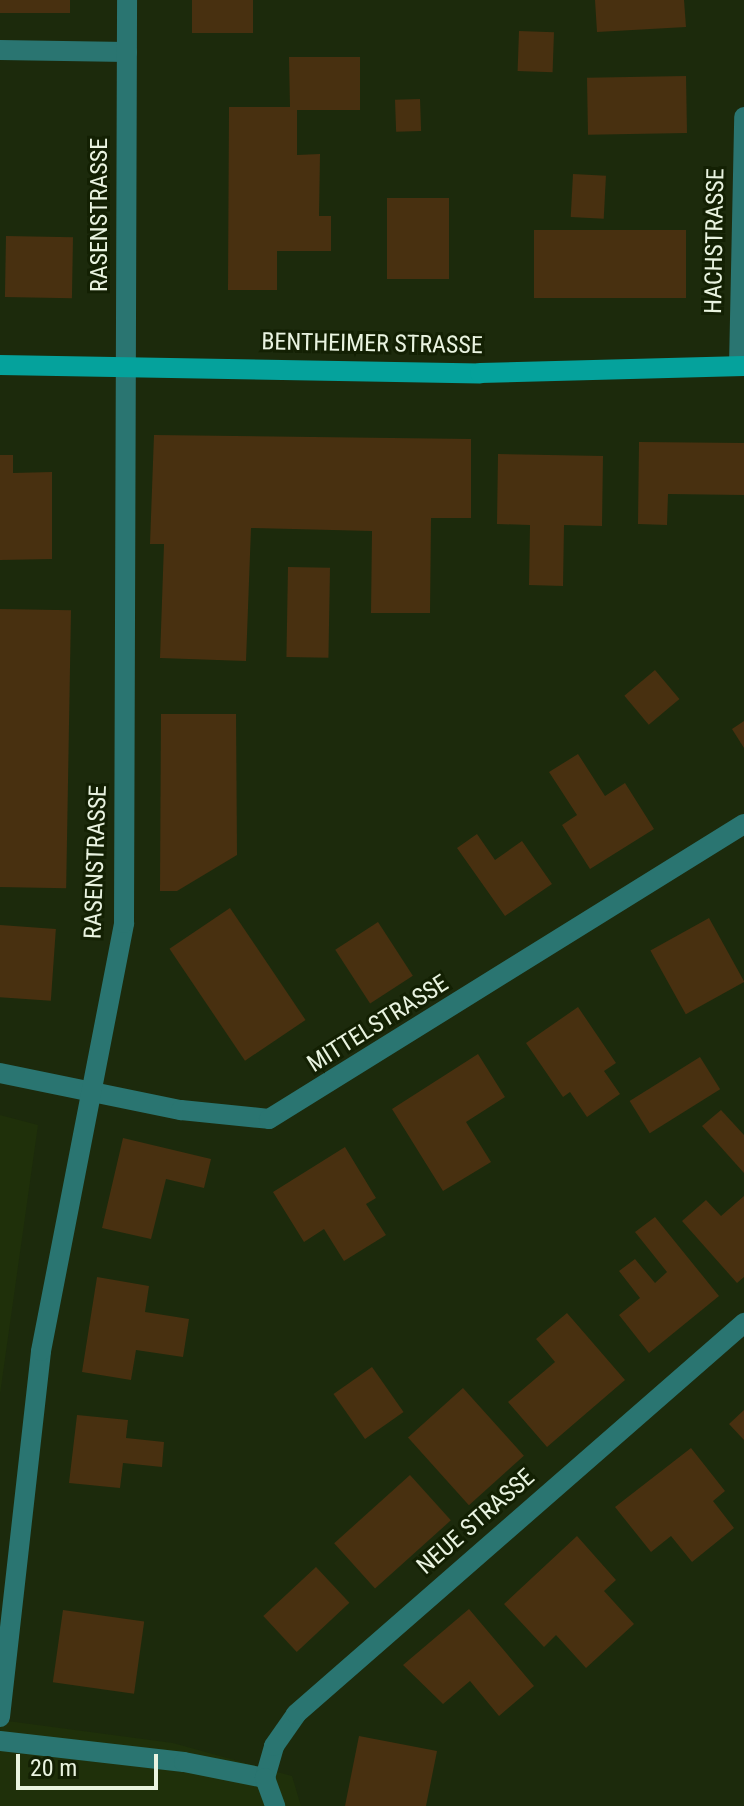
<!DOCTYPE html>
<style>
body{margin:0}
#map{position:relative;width:744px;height:1806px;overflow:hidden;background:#1c2a0c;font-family:"Roboto Condensed",sans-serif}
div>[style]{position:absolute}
.built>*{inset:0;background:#1f300a}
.building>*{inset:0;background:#483010;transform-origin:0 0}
.street>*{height:20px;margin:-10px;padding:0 10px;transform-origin:10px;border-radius:10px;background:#2a7571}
.secondary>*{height:20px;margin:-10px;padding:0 10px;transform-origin:10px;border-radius:10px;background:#05a29c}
span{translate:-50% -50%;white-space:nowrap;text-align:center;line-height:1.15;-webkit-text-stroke:6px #132003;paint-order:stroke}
.street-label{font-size:24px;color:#e9f3e0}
.scale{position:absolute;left:16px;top:1754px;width:142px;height:36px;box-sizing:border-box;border:4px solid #e9f3e0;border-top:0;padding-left:10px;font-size:24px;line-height:28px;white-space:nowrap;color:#e9f3e0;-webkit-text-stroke:6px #132003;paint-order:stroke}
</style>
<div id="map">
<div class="built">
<i style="clip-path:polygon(0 1115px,38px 1125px,0 1394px)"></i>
<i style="clip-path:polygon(0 1720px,173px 1743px,292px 1776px,301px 1806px,0 1806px)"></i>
</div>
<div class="building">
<i style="left:0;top:0;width:70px;height:13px"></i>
<i style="left:192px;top:0;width:61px;height:33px"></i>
<i style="clip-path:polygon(595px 0,684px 0,686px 27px,597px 32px)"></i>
<i style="left:519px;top:31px;width:35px;height:40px;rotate:2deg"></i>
<i style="clip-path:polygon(289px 57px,360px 57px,360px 110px,297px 110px,297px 155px,320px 154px,319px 216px,331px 216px,331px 251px,277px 251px,277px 290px,228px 290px,229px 107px,290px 107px)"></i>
<i style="left:686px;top:76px;width:57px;height:99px;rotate:89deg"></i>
<i style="left:420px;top:99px;width:32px;height:25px;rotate:88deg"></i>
<i style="left:573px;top:174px;width:33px;height:43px;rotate:3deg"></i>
<i style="left:387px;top:198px;width:62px;height:81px"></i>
<i style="left:686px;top:230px;width:68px;height:152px;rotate:90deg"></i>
<i style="left:6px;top:236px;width:67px;height:61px;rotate:1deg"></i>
<i style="clip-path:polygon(154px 435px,471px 439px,471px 518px,431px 518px,430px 613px,371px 613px,372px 531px,251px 528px,246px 661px,160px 658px,164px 544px,150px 544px)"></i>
<i style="clip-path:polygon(639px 442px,744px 443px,744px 495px,668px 494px,667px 525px,638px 524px)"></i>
<i style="clip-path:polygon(498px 454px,603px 456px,602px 526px,564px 525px,563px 586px,529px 585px,530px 525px,497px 524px)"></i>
<i style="clip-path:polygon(0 455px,13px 455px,13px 473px,52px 472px,52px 559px,0 560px)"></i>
<i style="left:288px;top:567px;width:42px;height:90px;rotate:1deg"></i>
<i style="left:0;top:609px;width:71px;height:278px;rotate:1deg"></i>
<i style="left:655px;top:670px;width:38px;height:40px;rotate:50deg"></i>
<i style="clip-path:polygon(161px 714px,236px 714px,237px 855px,177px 891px,160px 891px)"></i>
<i style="clip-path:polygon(744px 721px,744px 748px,732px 729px)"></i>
<i style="clip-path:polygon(578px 754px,605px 796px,625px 783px,654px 829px,590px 869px,562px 825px,577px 815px,549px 772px)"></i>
<i style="clip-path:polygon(477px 834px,495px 860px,522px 841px,552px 884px,505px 916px,457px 848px)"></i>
<i style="left:230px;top:908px;width:135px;height:73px;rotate:56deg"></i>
<i style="left:709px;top:918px;width:73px;height:67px;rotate:61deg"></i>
<i style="left:378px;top:922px;width:64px;height:51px;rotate:57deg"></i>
<i style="left:0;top:925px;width:56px;height:72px;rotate:4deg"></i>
<i style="clip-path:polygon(578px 1007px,616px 1063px,604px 1071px,620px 1094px,587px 1117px,570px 1092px,563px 1097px,526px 1043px)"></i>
<i style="clip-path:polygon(478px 1054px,505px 1097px,466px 1122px,491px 1162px,443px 1191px,392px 1109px)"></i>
<i style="left:700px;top:1057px;width:38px;height:83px;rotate:58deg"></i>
<i style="clip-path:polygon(721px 1110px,744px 1135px,744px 1173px,702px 1126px)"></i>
<i style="clip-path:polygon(123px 1138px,211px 1159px,204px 1188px,166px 1179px,151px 1239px,102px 1228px)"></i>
<i style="clip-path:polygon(345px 1147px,376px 1198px,366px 1204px,386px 1235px,344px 1261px,324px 1229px,304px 1242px,273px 1192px)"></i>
<i style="clip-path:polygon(744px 1196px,744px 1277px,737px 1283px,682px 1221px,706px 1200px,721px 1216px)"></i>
<i style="clip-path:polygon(655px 1217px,719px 1296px,649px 1353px,619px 1315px,640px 1298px,619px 1271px,635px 1259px,655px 1283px,667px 1272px,635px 1232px)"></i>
<i style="clip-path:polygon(97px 1277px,149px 1286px,145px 1312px,189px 1319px,183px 1357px,136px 1350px,131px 1380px,82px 1372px)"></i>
<i style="clip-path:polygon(567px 1313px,625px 1380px,547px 1447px,508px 1402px,555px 1362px,536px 1339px)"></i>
<i style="left:372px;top:1367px;width:55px;height:47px;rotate:55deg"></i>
<i style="left:463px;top:1388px;width:91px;height:74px;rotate:48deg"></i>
<i style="clip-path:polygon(744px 1410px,744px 1440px,729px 1424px)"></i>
<i style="clip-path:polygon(77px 1415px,128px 1420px,126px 1438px,164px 1442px,162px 1467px,123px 1463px,120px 1488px,69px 1483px)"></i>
<i style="clip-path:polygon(691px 1448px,725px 1491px,713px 1501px,734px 1528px,692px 1562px,671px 1536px,651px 1552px,615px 1507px)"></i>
<i style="left:410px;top:1475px;width:61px;height:102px;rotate:48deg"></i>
<i style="clip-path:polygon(577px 1536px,616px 1580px,604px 1591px,634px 1624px,586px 1668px,556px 1635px,544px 1647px,504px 1604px)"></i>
<i style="left:316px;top:1567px;width:49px;height:72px;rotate:47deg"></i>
<i style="clip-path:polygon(469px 1609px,534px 1686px,499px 1716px,470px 1681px,443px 1704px,403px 1665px)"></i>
<i style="left:63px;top:1610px;width:82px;height:73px;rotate:8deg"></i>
<i style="clip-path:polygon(359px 1736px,437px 1751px,426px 1806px,345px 1806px)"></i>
</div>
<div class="street">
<i style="left:0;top:50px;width:127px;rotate:0.9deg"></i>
<i style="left:739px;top:366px;width:249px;rotate:-88.8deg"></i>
<i style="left:0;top:1073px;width:185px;rotate:11.6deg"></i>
<i style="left:181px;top:1110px;width:88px;rotate:5.8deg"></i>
<i style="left:269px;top:1119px;width:559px;rotate:-31.84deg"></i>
<i style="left:0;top:1717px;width:368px;rotate:-83.6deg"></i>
<i style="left:41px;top:1351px;width:436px;rotate:-79deg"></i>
<i style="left:124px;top:923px;width:923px;rotate:-89.81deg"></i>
<i style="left:0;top:1741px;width:185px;rotate:6.5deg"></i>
<i style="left:184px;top:1762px;width:83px;rotate:11.2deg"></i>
<i style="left:265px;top:1778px;width:33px;rotate:-74deg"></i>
<i style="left:274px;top:1746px;width:39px;rotate:-55deg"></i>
<i style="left:296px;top:1714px;width:595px;rotate:-41.11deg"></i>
<i style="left:265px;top:1778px;width:30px;rotate:70deg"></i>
</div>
<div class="secondary">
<i style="left:0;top:365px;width:480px;rotate:1deg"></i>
<i style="left:480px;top:373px;width:264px;rotate:-1.5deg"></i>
</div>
<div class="street-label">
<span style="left:100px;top:215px;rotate:-90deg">RASENSTRASSE</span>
<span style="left:715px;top:241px;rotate:-89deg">HACHSTRASSE</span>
<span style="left:372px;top:344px;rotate:1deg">BENTHEIMER STRASSE</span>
<span style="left:96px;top:862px;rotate:-88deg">RASENSTRASSE</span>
<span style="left:378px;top:1024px;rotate:-32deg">MITTELSTRASSE</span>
<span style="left:476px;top:1522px;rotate:-41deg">NEUE STRASSE</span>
</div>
<div class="scale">20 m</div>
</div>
